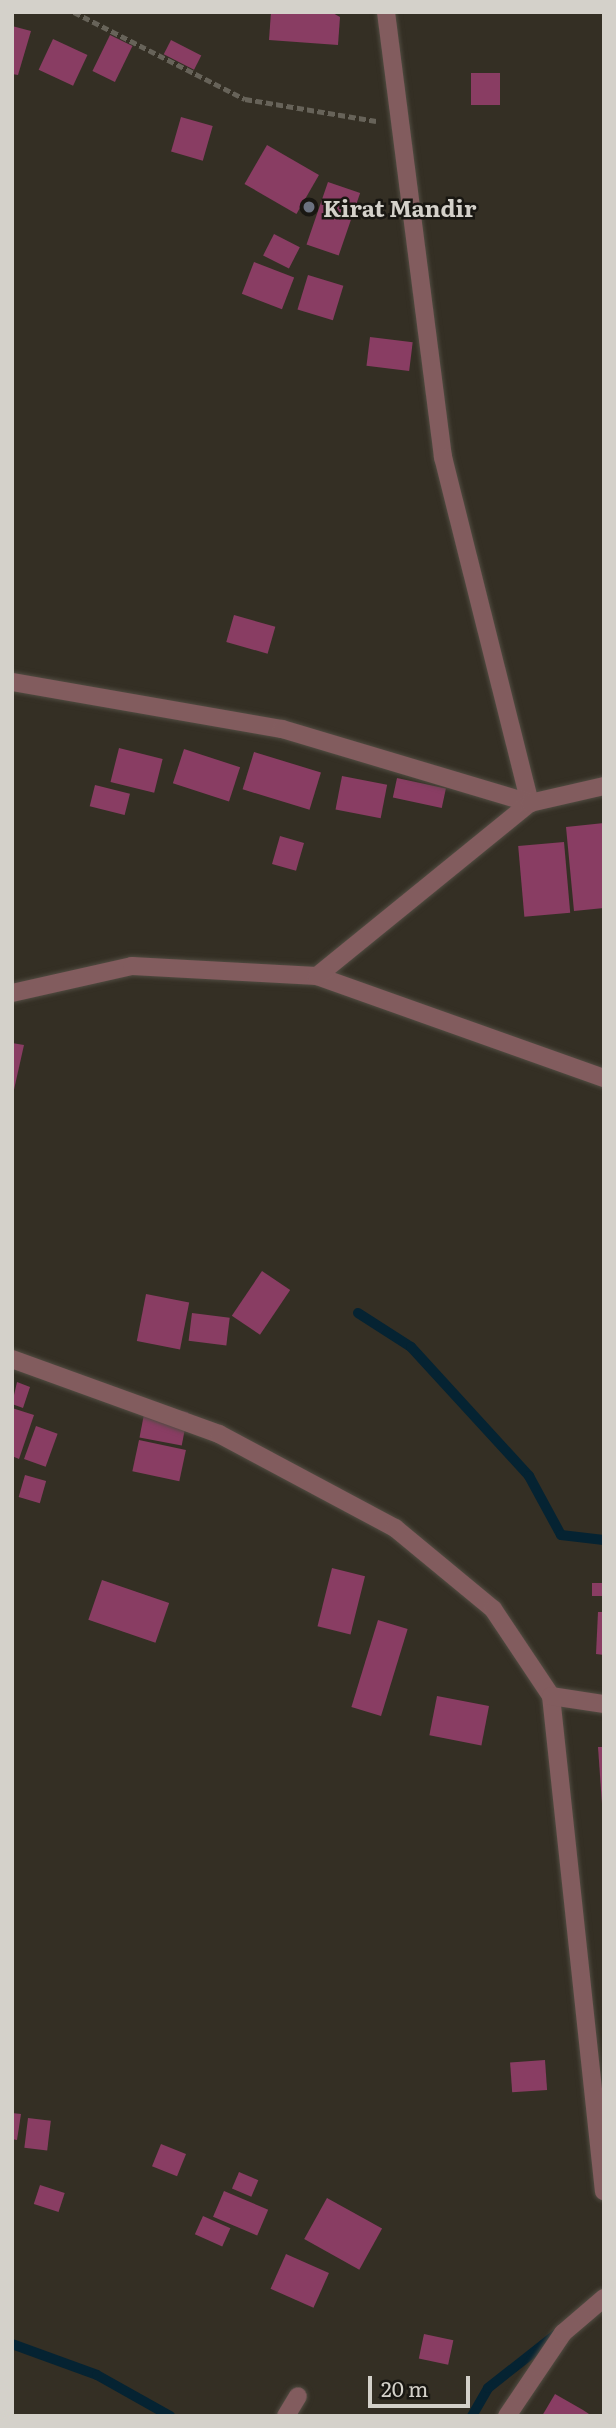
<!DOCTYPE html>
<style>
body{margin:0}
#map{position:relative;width:616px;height:2428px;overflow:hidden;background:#342f24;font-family:Literata,serif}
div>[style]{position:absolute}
.stream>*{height:10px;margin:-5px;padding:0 5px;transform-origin:5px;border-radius:5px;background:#052332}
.building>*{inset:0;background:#893d63;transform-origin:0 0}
.path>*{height:4.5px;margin-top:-2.25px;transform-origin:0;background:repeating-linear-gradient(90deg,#676359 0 7px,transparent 0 10.5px)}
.roads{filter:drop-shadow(0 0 2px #514c42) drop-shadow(0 0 2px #514c42)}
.minor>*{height:18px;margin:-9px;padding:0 9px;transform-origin:9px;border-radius:9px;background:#825c5e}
.dots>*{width:19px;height:19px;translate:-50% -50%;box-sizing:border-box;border:4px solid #191712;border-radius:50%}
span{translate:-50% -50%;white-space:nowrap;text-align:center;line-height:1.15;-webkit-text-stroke:5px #191712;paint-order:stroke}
.poi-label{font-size:23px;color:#d4d1ca;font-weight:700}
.left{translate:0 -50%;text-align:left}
.frame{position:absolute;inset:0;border:14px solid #d4d1ca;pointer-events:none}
.scale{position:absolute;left:368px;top:2376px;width:102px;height:32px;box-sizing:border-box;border:4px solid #d4d1ca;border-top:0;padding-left:9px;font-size:21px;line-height:24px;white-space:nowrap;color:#d4d1ca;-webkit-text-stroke:5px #191712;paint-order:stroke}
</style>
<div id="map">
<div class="stream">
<i style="left:358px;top:1313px;width:63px;rotate:32.7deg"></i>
<i style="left:411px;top:1347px;width:175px;rotate:47.5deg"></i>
<i style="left:529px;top:1476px;width:67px;rotate:61.5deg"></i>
<i style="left:561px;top:1535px;width:43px;rotate:6.6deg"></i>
<i style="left:12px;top:2344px;width:90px;rotate:20deg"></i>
<i style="left:97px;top:2375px;width:84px;rotate:29.3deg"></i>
<i style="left:472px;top:2416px;width:32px;rotate:-60deg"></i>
<i style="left:488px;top:2388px;width:89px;rotate:-38.2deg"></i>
</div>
<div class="building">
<i style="clip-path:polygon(271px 12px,331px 12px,340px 17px,338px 45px,269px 40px)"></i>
<i style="clip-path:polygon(12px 26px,31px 31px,18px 75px,12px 74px)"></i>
<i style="left:110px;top:35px;width:25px;height:40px;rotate:26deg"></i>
<i style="left:53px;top:39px;width:38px;height:34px;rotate:25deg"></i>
<i style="left:171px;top:40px;width:34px;height:16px;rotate:27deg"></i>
<i style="left:471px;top:73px;width:29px;height:32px"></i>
<i style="left:181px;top:117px;width:33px;height:36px;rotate:16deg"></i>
<i style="left:267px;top:145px;width:60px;height:45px;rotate:30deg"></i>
<i style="left:328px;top:182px;width:34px;height:66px;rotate:19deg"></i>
<i style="left:274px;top:234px;width:29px;height:24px;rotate:27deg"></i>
<i style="left:254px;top:262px;width:43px;height:34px;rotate:21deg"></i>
<i style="left:308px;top:275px;width:37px;height:36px;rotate:17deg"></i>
<i style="left:370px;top:337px;width:43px;height:29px;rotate:7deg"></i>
<i style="left:234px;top:615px;width:43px;height:28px;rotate:16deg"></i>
<i style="left:119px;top:748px;width:45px;height:35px;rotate:14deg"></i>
<i style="left:184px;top:749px;width:59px;height:36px;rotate:18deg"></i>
<i style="left:254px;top:752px;width:70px;height:39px;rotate:17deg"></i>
<i style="left:342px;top:776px;width:46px;height:34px;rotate:11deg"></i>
<i style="left:397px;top:778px;width:50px;height:20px;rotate:12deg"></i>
<i style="left:95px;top:785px;width:36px;height:22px;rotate:14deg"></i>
<i style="clip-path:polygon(604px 823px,604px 908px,574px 911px,566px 827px)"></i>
<i style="left:280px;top:836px;width:25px;height:29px;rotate:16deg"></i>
<i style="left:564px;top:842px;width:71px;height:46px;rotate:85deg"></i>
<i style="clip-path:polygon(12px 1043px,24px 1045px,13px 1094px,12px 1094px)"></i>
<i style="left:262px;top:1271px;width:34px;height:54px;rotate:34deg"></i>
<i style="left:146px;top:1294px;width:44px;height:48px;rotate:11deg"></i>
<i style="left:192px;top:1313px;width:38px;height:28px;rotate:7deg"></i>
<i style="clip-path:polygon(17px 1382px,30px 1387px,23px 1408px,12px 1404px)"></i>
<i style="left:146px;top:1404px;width:43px;height:34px;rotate:11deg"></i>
<i style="clip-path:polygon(12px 1408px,34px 1415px,19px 1459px,12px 1456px)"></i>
<i style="left:36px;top:1426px;width:23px;height:35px;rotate:20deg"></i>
<i style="left:139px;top:1440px;width:48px;height:32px;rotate:12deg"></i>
<i style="left:25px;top:1475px;width:22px;height:23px;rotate:16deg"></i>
<i style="left:332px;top:1568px;width:34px;height:60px;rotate:14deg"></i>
<i style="left:102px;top:1580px;width:71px;height:42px;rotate:19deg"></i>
<i style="left:604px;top:1583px;width:13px;height:12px;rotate:90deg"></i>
<i style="clip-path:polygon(598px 1612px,604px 1612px,604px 1655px,596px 1654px)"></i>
<i style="left:378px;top:1620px;width:31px;height:91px;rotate:17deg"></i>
<i style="left:437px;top:1696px;width:53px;height:40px;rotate:11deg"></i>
<i style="clip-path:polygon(598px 1747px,604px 1747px,604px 1804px,602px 1804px)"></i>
<i style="left:545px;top:2060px;width:30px;height:35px;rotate:86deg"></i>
<i style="clip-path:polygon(12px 2113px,21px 2114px,17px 2140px,12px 2139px)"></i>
<i style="left:28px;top:2118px;width:23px;height:30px;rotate:7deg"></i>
<i style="left:161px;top:2144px;width:27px;height:24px;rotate:22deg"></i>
<i style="left:239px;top:2172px;width:21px;height:18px;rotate:23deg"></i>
<i style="left:40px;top:2185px;width:26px;height:20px;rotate:18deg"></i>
<i style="left:224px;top:2191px;width:48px;height:28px;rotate:23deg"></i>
<i style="left:327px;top:2198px;width:63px;height:47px;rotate:29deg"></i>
<i style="left:203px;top:2216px;width:30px;height:20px;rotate:24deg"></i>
<i style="left:286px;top:2254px;width:47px;height:38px;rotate:24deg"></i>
<i style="left:424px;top:2334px;width:30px;height:25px;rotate:12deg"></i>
<i style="clip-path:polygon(555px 2394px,583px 2410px,592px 2416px,542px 2416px)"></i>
</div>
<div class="path">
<i style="left:74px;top:12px;width:192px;rotate:27deg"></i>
<i style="left:245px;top:99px;width:133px;rotate:9.5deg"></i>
</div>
<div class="roads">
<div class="minor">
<i style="left:386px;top:12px;width:449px;rotate:82.7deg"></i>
<i style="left:443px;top:457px;width:357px;rotate:75.9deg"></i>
<i style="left:12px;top:682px;width:274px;rotate:9.9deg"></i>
<i style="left:282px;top:729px;width:259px;rotate:16.6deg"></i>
<i style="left:317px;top:976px;width:305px;rotate:19.6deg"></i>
<i style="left:12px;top:993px;width:123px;rotate:-12.7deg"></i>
<i style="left:132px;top:966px;width:185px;rotate:3.1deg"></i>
<i style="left:317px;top:976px;width:274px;rotate:-39.1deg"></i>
<i style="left:530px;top:803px;width:76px;rotate:-12.9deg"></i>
<i style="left:12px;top:1359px;width:220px;rotate:19.9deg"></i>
<i style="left:219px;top:1434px;width:200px;rotate:28.1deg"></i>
<i style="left:395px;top:1528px;width:127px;rotate:39.6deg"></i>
<i style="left:493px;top:1609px;width:105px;rotate:56.3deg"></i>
<i style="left:551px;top:1696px;width:498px;rotate:83.9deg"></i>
<i style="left:551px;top:1696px;width:54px;rotate:8.6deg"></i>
<i style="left:286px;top:2416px;width:23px;rotate:-59deg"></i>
<i style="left:507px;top:2416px;width:100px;rotate:-56deg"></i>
<i style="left:563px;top:2333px;width:54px;rotate:-40.5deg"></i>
</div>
</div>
<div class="dots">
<i style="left:309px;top:207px;background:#6b7280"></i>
</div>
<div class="poi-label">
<span class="left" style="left:323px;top:207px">Kirat Mandir</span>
</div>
<div class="frame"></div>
<div class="scale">20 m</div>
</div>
